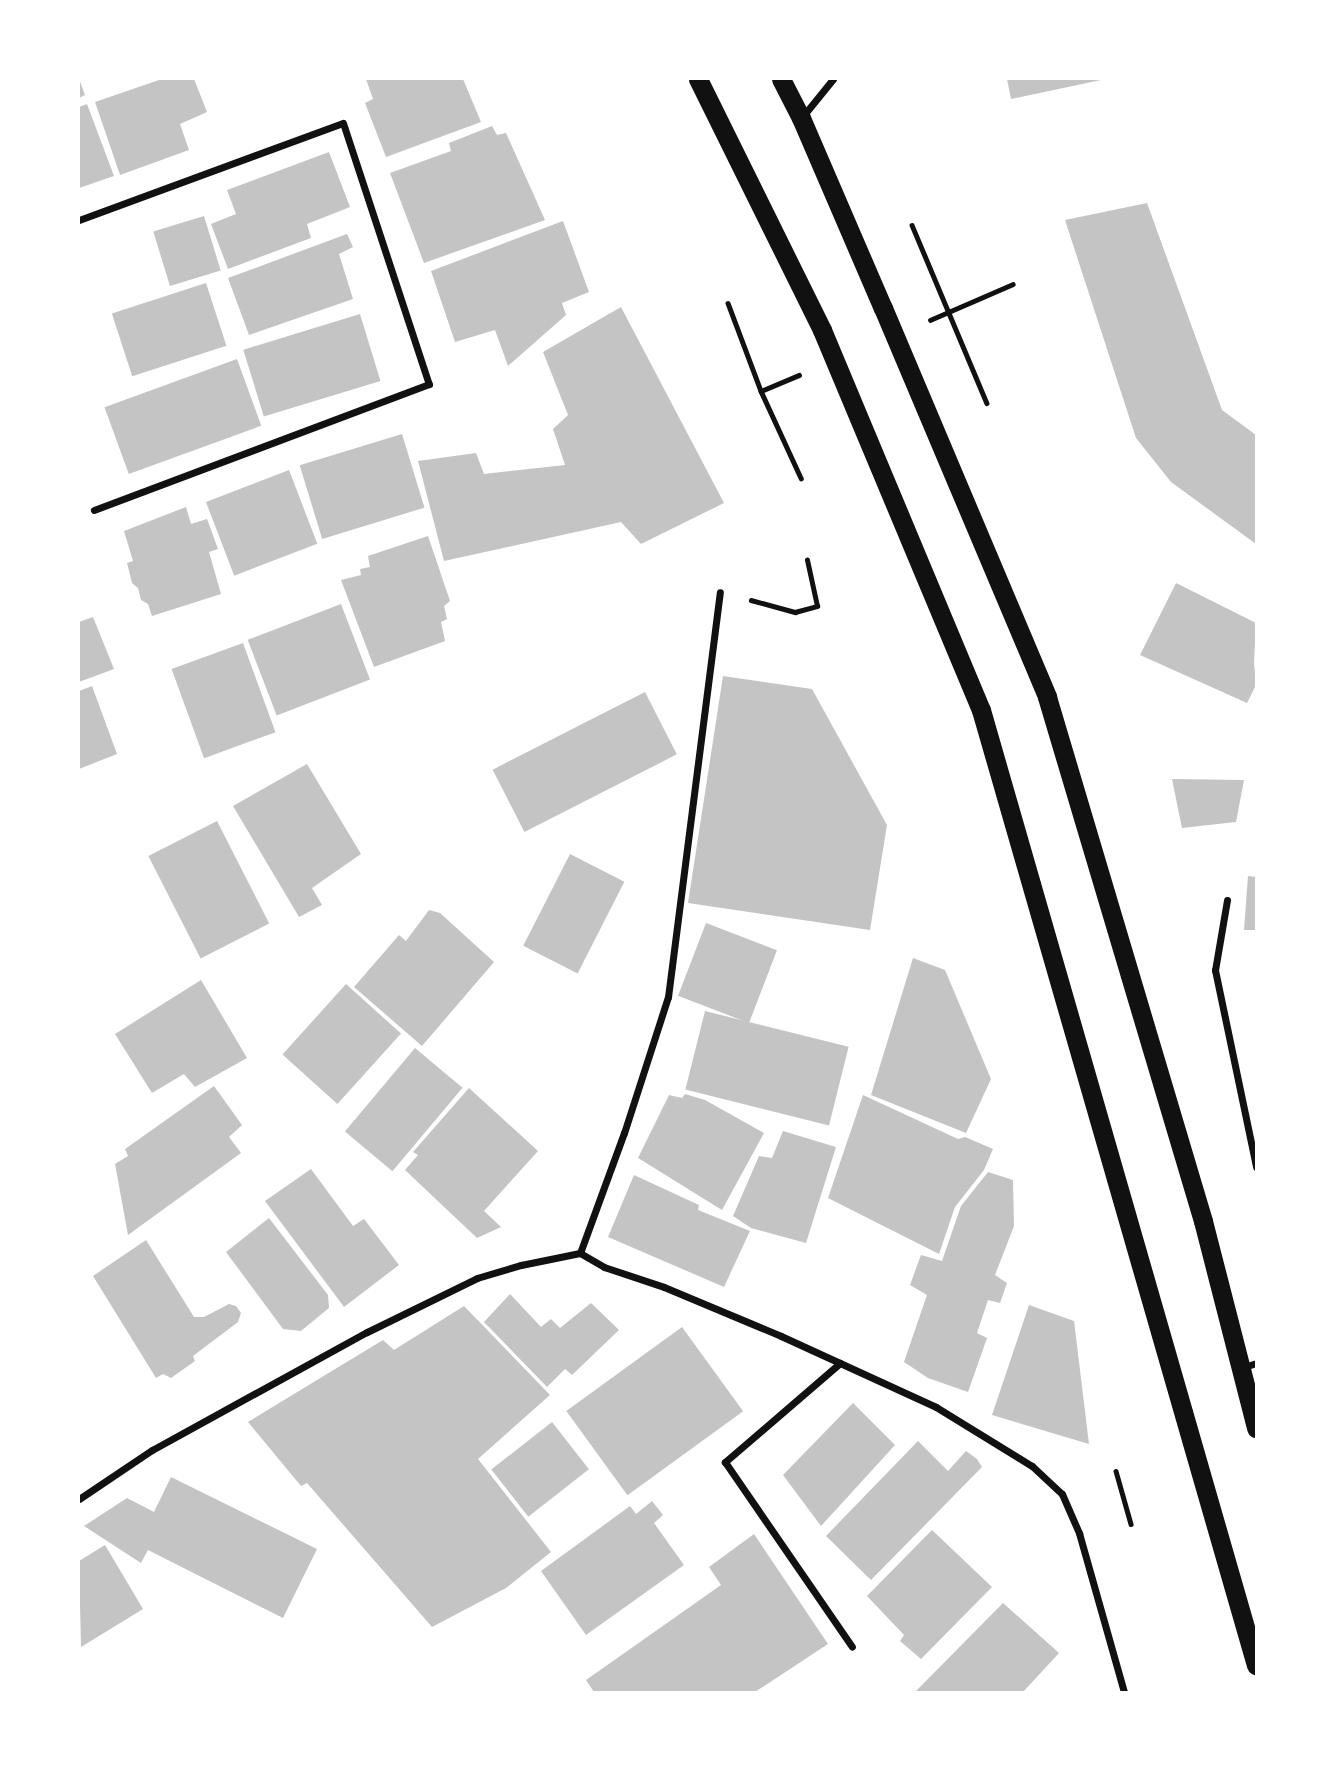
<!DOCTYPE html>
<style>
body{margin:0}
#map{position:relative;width:1335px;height:1771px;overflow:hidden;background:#fff;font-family:Roboto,sans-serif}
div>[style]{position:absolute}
.building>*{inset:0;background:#c4c4c4;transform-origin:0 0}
.path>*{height:4.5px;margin:-2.25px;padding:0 2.25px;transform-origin:2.25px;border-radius:2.25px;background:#111}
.minor>*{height:7px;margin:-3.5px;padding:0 3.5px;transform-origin:3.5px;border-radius:3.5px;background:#111}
.trunk>*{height:19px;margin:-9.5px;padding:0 9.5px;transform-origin:9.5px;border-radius:9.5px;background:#111}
span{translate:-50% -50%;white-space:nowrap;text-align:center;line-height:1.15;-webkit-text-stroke:6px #fff;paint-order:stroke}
.frame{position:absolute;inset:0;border:80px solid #fff;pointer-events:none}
</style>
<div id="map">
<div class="building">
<i style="clip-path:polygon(79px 79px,85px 95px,79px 98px)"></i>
<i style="clip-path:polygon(162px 79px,194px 79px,207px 112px,180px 124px,189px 150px,120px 175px,95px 102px)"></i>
<i style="clip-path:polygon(366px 79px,463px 79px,481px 122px,386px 157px,365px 103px,373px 99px)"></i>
<i style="clip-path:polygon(1007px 79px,1101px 79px,1101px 80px,1011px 99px)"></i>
<i style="clip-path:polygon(87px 104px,114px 176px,79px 188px,79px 107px)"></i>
<i style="clip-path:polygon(492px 126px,497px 135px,506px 133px,545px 220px,424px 263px,390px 173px,451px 151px,449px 143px)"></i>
<i style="clip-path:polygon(329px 152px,350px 207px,307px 224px,311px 238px,228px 269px,211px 224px,236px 214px,227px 190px)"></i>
<i style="clip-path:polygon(1147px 203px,1222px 410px,1256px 435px,1256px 544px,1171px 482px,1136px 438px,1065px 220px)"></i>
<i style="left:204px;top:216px;width:57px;height:53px;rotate:73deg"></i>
<i style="clip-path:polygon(563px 221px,589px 292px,562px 303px,566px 315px,508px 366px,495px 330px,455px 342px,431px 271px)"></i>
<i style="clip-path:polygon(347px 234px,353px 247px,339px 254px,353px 299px,249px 335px,228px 278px)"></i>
<i style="left:206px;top:283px;width:66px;height:99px;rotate:72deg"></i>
<i style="clip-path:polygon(621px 307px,724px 503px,641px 544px,621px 522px,444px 561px,418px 461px,476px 453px,484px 474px,565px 465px,553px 429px,568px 415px,543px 352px)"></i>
<i style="left:360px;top:314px;width:70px;height:122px;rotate:73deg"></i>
<i style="left:237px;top:359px;width:71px;height:141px;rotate:70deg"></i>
<i style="left:402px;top:434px;width:77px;height:107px;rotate:73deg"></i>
<i style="left:289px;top:470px;width:79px;height:89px;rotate:69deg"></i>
<i style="clip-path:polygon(186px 507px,191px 524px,207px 519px,218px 549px,209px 552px,221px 594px,152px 616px,148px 604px,141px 600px,138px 588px,132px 583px,127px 563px,133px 561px,124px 531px)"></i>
<i style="clip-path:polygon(428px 536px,450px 601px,444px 606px,447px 619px,441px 622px,445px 641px,374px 667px,341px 580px,361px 575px,360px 569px,370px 567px,368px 556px)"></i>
<i style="clip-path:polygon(1176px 583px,1256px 623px,1254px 663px,1256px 685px,1247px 703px,1140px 655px)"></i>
<i style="left:341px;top:604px;width:81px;height:100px;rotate:69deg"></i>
<i style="clip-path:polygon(93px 617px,114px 669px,79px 682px,79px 622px)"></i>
<i style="left:243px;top:643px;width:95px;height:76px;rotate:70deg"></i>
<i style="clip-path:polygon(723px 676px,812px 689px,887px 825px,870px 930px,688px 903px)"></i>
<i style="clip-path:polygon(92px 686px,117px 754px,79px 769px,79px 691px)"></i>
<i style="left:645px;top:692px;width:70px;height:171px;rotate:63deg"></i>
<i style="clip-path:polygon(307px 764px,361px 854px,312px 888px,322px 905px,299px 917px,233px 806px)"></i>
<i style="clip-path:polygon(1172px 779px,1244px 780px,1236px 822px,1182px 828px)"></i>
<i style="left:217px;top:821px;width:115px;height:77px;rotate:63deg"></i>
<i style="left:570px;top:854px;width:61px;height:103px;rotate:27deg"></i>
<i style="clip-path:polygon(1248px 876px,1256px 877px,1256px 930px,1244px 930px)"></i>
<i style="clip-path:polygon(429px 910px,440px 913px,494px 962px,422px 1046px,354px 987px,399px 935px,406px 941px)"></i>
<i style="left:706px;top:923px;width:76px;height:78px;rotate:21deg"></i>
<i style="clip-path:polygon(913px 958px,945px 970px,991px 1079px,966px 1133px,871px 1095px)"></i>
<i style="clip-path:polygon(201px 980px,247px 1058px,195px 1087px,184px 1074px,152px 1093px,115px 1034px)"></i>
<i style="left:346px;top:984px;width:74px;height:95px;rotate:42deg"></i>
<i style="left:705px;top:1011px;width:148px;height:81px;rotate:14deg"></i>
<i style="left:415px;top:1048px;width:62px;height:109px;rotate:40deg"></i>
<i style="clip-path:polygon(214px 1086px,242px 1125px,229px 1137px,241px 1153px,128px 1235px,115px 1164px,128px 1156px,125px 1149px)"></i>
<i style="clip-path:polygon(469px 1088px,538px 1151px,484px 1211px,501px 1227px,477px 1238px,405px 1170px,418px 1155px,413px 1152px)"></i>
<i style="clip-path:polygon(685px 1094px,705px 1100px,764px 1133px,722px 1210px,638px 1158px,669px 1095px,682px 1098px)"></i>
<i style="clip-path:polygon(863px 1095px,958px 1139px,965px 1137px,993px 1149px,984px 1170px,955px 1207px,939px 1254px,828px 1198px)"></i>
<i style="clip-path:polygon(783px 1131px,836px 1147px,806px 1243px,751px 1228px,733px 1216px,759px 1156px,772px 1158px)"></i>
<i style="clip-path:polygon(311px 1169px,353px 1226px,364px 1219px,399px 1265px,344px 1307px,265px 1201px)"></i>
<i style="clip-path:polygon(988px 1172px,1013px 1180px,1014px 1226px,995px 1275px,1007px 1283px,1000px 1303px,988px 1300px,977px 1333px,987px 1338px,968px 1392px,928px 1378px,904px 1362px,927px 1295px,910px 1285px,921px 1255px,942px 1261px,961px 1206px)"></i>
<i style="clip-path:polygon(634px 1175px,699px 1205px,698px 1210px,750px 1231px,724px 1287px,608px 1237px)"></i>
<i style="clip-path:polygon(269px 1218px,328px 1295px,329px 1308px,301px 1331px,283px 1329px,226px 1252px)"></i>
<i style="clip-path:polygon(146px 1240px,194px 1317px,204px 1317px,229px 1304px,236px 1306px,241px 1313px,238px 1322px,193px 1356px,195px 1361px,171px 1378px,163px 1374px,156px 1378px,93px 1276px)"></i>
<i style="clip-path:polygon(510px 1294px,541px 1327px,551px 1319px,560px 1328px,591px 1303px,619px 1330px,572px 1375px,565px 1369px,547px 1387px,484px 1322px)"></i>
<i style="clip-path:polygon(1029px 1305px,1074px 1321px,1089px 1444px,992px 1415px)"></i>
<i style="clip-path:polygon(464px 1306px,550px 1395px,478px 1459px,551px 1552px,506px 1588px,432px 1627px,307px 1483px,301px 1486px,248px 1422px,383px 1340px,394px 1350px)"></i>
<i style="left:682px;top:1327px;width:104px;height:143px;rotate:54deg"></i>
<i style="clip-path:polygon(853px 1403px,895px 1445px,821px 1526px,783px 1475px)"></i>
<i style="left:552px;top:1422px;width:60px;height:77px;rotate:52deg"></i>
<i style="clip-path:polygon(918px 1441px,948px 1471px,966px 1451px,977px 1459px,982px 1467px,871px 1580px,826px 1536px)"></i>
<i style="clip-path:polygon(171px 1477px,317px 1549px,283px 1618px,148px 1550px,141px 1563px,84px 1526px,127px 1498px,154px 1512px)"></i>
<i style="clip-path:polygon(652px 1501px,663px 1515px,654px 1523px,684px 1565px,586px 1635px,541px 1571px,630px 1506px,636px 1514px)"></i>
<i style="clip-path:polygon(932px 1530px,992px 1587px,921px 1659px,900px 1641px,904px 1635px,867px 1596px)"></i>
<i style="clip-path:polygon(754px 1534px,828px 1644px,755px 1692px,594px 1692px,586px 1680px,721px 1585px,709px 1567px)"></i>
<i style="clip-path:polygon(105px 1545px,143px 1609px,81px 1647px,79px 1561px)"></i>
<i style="clip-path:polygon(1003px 1603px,1059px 1653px,1023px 1692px,915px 1692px)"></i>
</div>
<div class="path">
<i style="left:912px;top:225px;width:193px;rotate:67.2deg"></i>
<i style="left:728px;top:303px;width:94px;rotate:69.4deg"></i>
<i style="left:761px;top:391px;width:96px;rotate:65.3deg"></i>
<i style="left:930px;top:320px;width:90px;rotate:-23.4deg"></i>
<i style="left:761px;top:391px;width:41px;rotate:-22.8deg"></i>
<i style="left:751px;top:600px;width:46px;rotate:15.3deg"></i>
<i style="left:795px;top:612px;width:23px;rotate:-15deg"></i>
<i style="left:817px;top:606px;width:47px;rotate:-102.3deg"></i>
<i style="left:1116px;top:1471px;width:55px;rotate:74.2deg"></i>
</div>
<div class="minor">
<i style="left:803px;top:116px;width:48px;rotate:-51deg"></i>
<i style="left:79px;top:220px;width:281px;rotate:-20.2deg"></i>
<i style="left:343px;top:123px;width:275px;rotate:71.8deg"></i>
<i style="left:429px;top:384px;width:358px;rotate:159.4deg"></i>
<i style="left:1227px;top:900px;width:71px;rotate:99.7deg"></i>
<i style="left:1215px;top:970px;width:201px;rotate:78.2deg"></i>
<i style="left:580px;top:1253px;width:128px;rotate:-69.9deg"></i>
<i style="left:624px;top:1133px;width:143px;rotate:-72.1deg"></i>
<i style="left:668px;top:997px;width:408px;rotate:-82.7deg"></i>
<i style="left:840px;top:1363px;width:152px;rotate:139.3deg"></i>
<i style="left:725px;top:1462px;width:224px;rotate:55.5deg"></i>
<i style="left:1244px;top:1367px;width:13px;rotate:-18deg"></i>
<i style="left:79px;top:1499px;width:88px;rotate:-33.9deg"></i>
<i style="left:152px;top:1450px;width:245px;rotate:-28.8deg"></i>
<i style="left:367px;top:1332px;width:123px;rotate:-26.1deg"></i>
<i style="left:477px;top:1278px;width:46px;rotate:-16.5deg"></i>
<i style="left:521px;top:1265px;width:60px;rotate:-11.5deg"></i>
<i style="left:580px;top:1253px;width:28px;rotate:30deg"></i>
<i style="left:604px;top:1267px;width:63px;rotate:18.4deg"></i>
<i style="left:664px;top:1287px;width:127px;rotate:22.7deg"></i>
<i style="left:781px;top:1336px;width:170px;rotate:24.6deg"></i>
<i style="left:936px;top:1407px;width:113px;rotate:31.6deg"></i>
<i style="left:1032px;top:1466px;width:41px;rotate:43deg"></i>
<i style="left:1062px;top:1494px;width:43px;rotate:66.4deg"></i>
<i style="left:1079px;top:1533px;width:165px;rotate:74.2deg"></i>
</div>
<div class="trunk">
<i style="left:698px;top:79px;width:280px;rotate:63.7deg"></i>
<i style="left:822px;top:330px;width:412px;rotate:67.3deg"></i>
<i style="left:981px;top:710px;width:994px;rotate:73.94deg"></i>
<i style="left:781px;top:79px;width:44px;rotate:62.9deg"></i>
<i style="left:801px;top:118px;width:207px;rotate:66.7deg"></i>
<i style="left:883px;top:308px;width:422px;rotate:67.1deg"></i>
<i style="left:1047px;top:697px;width:547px;rotate:73.42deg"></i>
<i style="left:1203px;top:1221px;width:214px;rotate:75.6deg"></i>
</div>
<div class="frame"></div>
</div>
